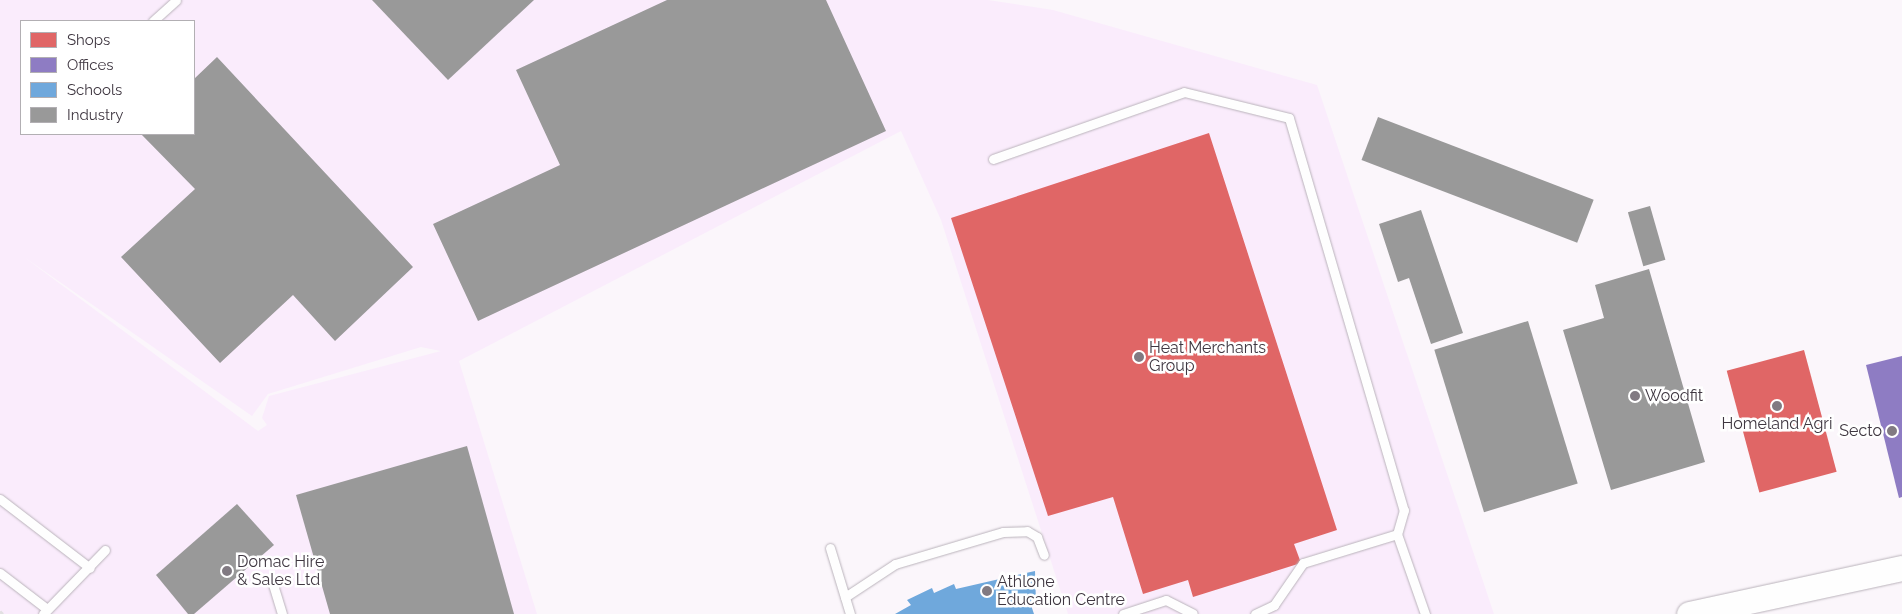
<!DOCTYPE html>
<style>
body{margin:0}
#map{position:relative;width:1902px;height:614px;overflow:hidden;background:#fbf6fb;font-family:Raleway,sans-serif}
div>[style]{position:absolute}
.built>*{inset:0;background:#faecfc}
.shops>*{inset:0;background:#e06666;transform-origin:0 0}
.offices>*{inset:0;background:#8e7cc3}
.schools>*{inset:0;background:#6fa8dc}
.industry>*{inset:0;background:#999;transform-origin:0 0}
.path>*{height:3px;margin-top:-1.5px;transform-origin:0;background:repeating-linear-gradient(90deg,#e2e0e2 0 4px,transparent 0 8px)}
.roads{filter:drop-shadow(0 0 1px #bab3bb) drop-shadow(0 0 1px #bab3bb)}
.lane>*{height:9px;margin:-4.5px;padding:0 4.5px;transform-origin:4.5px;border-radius:4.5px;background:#fefefe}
.secondary>*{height:25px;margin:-12.5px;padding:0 12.5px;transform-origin:12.5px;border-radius:12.5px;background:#fefefe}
.dots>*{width:14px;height:14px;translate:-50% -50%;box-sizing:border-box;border:2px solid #fff;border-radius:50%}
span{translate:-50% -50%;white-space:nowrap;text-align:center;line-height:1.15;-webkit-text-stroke:5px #fff;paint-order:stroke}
.poi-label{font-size:16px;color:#3f3741}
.left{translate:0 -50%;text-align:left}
.right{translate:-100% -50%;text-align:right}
.legend{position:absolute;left:20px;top:20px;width:175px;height:115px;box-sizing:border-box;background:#fff;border:1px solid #b2afb3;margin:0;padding:6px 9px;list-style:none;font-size:15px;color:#3f3741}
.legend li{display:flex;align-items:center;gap:10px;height:25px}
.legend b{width:25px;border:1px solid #b2afb3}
</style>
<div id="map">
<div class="built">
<i style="clip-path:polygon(evenodd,0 0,988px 0,1053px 10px,1317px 85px,1494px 614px,1068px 614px,941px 220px,901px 131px,459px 361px,537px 614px,0 614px,0 0,21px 21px,194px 21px,194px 134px,21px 134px,21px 21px,0 0,24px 257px,252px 416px,268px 394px,421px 347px,441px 351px,269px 396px,262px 418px,267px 425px,258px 431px,24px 257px)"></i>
</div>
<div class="shops">
<i style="clip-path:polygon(1209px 133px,1337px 530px,1294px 544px,1301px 563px,1193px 597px,1188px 580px,1143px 594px,1113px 497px,1048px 516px,951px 218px)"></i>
<i style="left:1804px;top:350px;width:126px;height:80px;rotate:75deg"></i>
</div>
<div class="offices">
<i style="clip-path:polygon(1902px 356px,1902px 497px,1899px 498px,1866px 365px)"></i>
</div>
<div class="schools">
<i style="clip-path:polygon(1035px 571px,1036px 603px,1031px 605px,1034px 614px,895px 614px,911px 605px,907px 600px,932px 588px,934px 593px,954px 584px,956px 589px)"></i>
</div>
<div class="industry">
<i style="clip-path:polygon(372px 0,534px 0,448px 80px)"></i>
<i style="clip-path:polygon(667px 0,826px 0,886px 131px,478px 321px,433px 224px,560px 165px,516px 70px)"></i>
<i style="clip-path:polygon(217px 57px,413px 267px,335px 341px,293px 295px,220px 363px,121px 257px,195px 189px,141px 134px,194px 134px,194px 79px)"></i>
<i style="left:1378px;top:117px;width:231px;height:46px;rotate:21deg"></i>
<i style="left:1650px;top:206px;width:56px;height:23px;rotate:74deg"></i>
<i style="clip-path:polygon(1421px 210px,1463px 333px,1431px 344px,1409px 278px,1398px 282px,1379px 224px)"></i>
<i style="clip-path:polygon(1649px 269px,1705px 462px,1611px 490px,1563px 330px,1604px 318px,1595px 285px)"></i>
<i style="left:1528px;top:321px;width:170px;height:98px;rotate:73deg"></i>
<i style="clip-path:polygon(467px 446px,514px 614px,330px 614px,296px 495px)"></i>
<i style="clip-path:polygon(237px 504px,274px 545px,194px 614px,188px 614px,156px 575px)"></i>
</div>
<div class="path">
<i style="left:0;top:611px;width:4px;rotate:45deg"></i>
</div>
<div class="roads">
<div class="lane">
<i style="left:153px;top:21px;width:31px;rotate:-42deg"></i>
<i style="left:993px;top:159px;width:202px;rotate:-19.3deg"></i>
<i style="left:1184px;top:92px;width:108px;rotate:13.9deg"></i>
<i style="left:1289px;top:118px;width:409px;rotate:73.7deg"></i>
<i style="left:1404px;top:510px;width:25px;rotate:106deg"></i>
<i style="left:1397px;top:534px;width:85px;rotate:70.7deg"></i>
<i style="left:0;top:499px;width:113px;rotate:37.5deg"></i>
<i style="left:830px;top:548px;width:69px;rotate:73.1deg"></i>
<i style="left:0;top:573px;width:59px;rotate:37.5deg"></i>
<i style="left:272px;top:581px;width:34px;rotate:73deg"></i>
<i style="left:845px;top:597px;width:60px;rotate:-33.4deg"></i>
<i style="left:895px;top:564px;width:113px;rotate:-16.5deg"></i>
<i style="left:1003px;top:532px;width:24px;rotate:-2deg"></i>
<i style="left:1027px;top:531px;width:12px;rotate:31deg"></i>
<i style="left:1037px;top:537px;width:19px;rotate:69deg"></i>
<i style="left:43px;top:614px;width:89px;rotate:-45.9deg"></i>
<i style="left:1123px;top:614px;width:45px;rotate:-18deg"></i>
<i style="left:1166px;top:600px;width:30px;rotate:27deg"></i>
<i style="left:1255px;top:614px;width:21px;rotate:-25deg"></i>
<i style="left:1274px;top:605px;width:51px;rotate:-55.4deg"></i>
<i style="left:1303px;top:563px;width:98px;rotate:-17.1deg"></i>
</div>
<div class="secondary">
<i style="left:1689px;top:614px;width:218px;rotate:-12.2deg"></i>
</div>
</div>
<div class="dots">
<i style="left:1139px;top:357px;background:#817a82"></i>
<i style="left:1635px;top:396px;background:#817a82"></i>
<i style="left:1777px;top:406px;background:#817a82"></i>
<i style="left:1892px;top:431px;background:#817a82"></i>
<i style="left:227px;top:571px;background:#817a82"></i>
<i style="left:987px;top:591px;background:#817a82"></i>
</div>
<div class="poi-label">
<span class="left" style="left:1149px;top:357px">Heat Merchants<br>Group</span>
<span class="left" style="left:1645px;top:396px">Woodfit</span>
<span style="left:1777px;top:424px">Homeland Agri</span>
<span class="right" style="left:1882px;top:431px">Secto</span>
<span class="left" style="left:237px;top:571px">Domac Hire<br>&amp; Sales Ltd</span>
<span class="left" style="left:997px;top:591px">Athlone<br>Education Centre</span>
</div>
<ul class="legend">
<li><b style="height:14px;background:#e06666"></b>Shops</li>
<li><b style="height:14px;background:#8e7cc3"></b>Offices</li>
<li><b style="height:14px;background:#6fa8dc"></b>Schools</li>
<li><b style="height:14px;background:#999"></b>Industry</li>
</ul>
</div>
